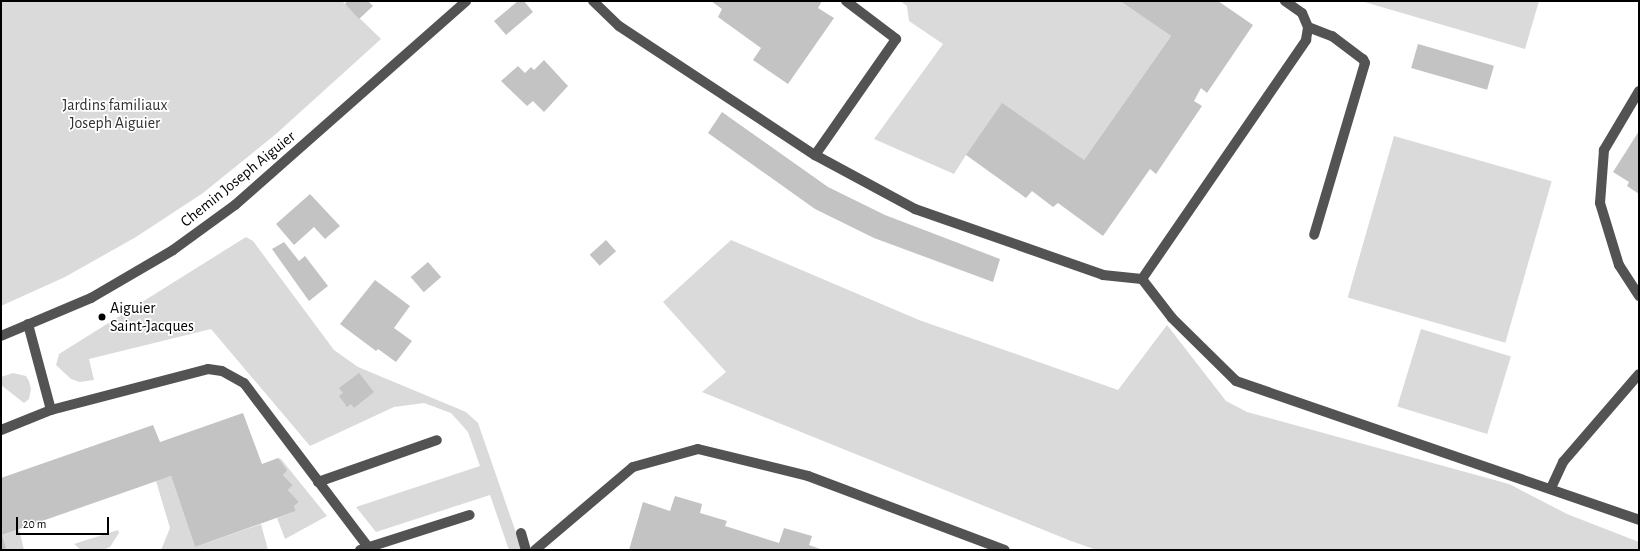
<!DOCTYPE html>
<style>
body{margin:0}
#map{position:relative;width:1640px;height:551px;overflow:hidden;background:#fff;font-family:"Alegreya Sans",sans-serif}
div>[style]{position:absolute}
.green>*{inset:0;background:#dadada;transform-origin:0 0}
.building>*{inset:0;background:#c3c3c3;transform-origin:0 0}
.minor>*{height:10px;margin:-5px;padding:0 5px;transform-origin:5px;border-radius:5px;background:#535353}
.dots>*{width:11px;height:11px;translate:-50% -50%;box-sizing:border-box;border:2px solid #fff;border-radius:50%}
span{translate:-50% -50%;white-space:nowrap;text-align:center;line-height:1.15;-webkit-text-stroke:3.5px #fff;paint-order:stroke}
.park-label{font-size:16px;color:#313131}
.street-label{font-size:16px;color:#000}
.poi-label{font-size:16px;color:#000}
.left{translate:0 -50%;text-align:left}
.frame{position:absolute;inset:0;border:2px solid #000;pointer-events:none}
.scale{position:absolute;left:16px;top:517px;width:93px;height:18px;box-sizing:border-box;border:2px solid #000;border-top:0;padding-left:5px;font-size:12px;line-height:14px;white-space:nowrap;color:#000;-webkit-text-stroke:3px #fff;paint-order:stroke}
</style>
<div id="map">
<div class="green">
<i style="clip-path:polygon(1px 1px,342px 1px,381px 39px,276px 134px,203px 193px,136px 237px,65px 277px,1px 306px)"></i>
<i style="clip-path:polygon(900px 1px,1120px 1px,1171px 36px,1084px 160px,966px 155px,954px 174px,874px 139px,943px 44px,909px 21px,907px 6px)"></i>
<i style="clip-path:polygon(1361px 1px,1539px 1px,1525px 49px)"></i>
<i style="left:1394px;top:136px;width:164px;height:168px;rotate:16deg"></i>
<i style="clip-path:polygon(246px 237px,253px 241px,334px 350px,358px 367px,466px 412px,478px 423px,522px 550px,509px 550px,490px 495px,376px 532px,356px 507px,480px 466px,468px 432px,451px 413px,424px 403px,394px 407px,310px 446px,211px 329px,89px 359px,94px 380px,80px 382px,71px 379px,56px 365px,59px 354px)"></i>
<i style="clip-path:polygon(731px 240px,919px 320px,1118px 390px,1167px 325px,1226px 401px,1247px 412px,1509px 484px,1567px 514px,1639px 542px,1639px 550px,1097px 550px,1071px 541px,702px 392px,726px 372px,663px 302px)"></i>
<i style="left:1421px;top:329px;width:94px;height:81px;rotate:17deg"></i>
<i style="clip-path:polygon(13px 373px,26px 376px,29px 381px,31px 389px,29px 399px,24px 403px,1px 385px,1px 377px)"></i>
<i style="clip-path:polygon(278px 458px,281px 459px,327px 516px,285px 539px,277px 518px,296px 511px,294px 506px,299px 502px,288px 490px,293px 485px,283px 475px)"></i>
<i style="clip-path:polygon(171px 476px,195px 547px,261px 524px,268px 550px,161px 550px,170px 528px,156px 481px)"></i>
<i style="clip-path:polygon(19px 529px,24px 550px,7px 550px,2px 535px)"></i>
<i style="clip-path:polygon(118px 530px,119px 533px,110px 547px,103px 550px,81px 550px,74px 544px)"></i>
</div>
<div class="building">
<i style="clip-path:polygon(347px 1px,368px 1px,373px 6px,359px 19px,345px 4px)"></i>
<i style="clip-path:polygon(518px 1px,524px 1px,533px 12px,506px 35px,494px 21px)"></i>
<i style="clip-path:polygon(711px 1px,822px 1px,818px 8px,834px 18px,788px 84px,753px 60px,761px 48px,718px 17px,722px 9px)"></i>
<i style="clip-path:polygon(1120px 1px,1218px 1px,1253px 25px,1207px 93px,1201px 88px,1194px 101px,1202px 106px,1156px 174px,1150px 169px,1103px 236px,1058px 203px,1053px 207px,1032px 191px,1026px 198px,966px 155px,1002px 103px,1084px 160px,1171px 36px)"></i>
<i style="left:1418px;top:44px;width:79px;height:25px;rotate:16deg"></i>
<i style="clip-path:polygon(544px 60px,568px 86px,544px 112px,533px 101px,527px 106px,501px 81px,518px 66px,525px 73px,531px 67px,534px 70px)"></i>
<i style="clip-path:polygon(722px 112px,828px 187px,885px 215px,1000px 259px,993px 282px,874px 238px,815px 209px,708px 133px)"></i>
<i style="clip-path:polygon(1639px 131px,1639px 194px,1627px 186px,1629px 182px,1613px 172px)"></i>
<i style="clip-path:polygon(310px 194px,340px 226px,325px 239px,314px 227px,294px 245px,276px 224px)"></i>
<i style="left:606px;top:240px;width:15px;height:22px;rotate:48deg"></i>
<i style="clip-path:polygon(284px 242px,299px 261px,305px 256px,328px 286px,309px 301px,272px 249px)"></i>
<i style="left:428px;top:262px;width:20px;height:23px;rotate:49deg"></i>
<i style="clip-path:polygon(375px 280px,410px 306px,394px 328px,412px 341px,396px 362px,378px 349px,376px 351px,340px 324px)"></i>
<i style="clip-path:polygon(359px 373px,374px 392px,354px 408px,351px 404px,347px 407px,339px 396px,343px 393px,339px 388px)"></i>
<i style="clip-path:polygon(243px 413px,262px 464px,278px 458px,287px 470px,283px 475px,293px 485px,288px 490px,299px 502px,294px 506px,296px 511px,195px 547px,171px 476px,2px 535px,7px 550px,1px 550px,1px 478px,153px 425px,160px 442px)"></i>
<i style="clip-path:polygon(675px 496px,702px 504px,700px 513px,727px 521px,725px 526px,779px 543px,784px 528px,812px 536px,809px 545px,823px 550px,629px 550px,643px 502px,670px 511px)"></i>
</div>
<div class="minor">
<i style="left:593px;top:1px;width:36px;rotate:44deg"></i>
<i style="left:619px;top:26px;width:235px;rotate:33.4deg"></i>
<i style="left:846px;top:1px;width:63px;rotate:37.2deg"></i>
<i style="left:896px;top:39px;width:141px;rotate:124.9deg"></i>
<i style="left:815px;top:155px;width:114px;rotate:28.4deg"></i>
<i style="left:915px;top:209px;width:199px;rotate:19.3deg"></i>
<i style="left:1103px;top:275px;width:39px;rotate:6deg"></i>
<i style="left:1142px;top:279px;width:290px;rotate:-55.5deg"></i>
<i style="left:1306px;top:40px;width:13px;rotate:-81deg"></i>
<i style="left:1308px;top:27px;width:15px;rotate:-113deg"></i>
<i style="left:1302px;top:13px;width:21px;rotate:-145deg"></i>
<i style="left:1308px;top:27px;width:26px;rotate:21deg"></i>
<i style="left:1332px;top:36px;width:39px;rotate:37deg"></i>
<i style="left:1363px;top:59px;width:4px;rotate:63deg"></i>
<i style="left:1365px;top:63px;width:179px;rotate:106.5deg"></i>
<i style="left:1639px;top:91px;width:69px;rotate:120.7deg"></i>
<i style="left:1604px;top:150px;width:53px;rotate:94.3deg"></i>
<i style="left:1600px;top:203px;width:65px;rotate:73deg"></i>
<i style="left:1619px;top:265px;width:37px;rotate:57deg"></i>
<i style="left:1142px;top:279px;width:49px;rotate:52.4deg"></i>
<i style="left:1172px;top:318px;width:90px;rotate:44.5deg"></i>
<i style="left:1236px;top:381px;width:426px;rotate:19deg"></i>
<i style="left:1px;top:336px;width:98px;rotate:-22.9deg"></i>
<i style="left:91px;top:298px;width:95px;rotate:-30.3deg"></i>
<i style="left:173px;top:250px;width:77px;rotate:-36deg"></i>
<i style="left:235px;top:205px;width:308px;rotate:-41.4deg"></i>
<i style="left:51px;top:410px;width:162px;rotate:-14.6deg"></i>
<i style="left:208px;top:369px;width:14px;rotate:8deg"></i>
<i style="left:222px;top:371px;width:25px;rotate:29deg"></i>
<i style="left:244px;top:383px;width:206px;rotate:52.9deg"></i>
<i style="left:1px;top:430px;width:54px;rotate:-21.8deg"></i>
<i style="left:51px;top:410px;width:89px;rotate:-105deg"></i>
<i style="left:318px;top:482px;width:126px;rotate:-19.4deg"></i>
<i style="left:1551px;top:488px;width:29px;rotate:-65deg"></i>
<i style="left:1563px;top:462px;width:116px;rotate:-49.2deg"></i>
<i style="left:521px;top:533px;width:18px;rotate:74deg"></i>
<i style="left:360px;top:550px;width:115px;rotate:-17.7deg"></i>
<i style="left:535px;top:550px;width:128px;rotate:-40.3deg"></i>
<i style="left:633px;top:467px;width:67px;rotate:-15.5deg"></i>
<i style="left:698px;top:449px;width:113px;rotate:13.8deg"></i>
<i style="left:808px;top:476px;width:210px;rotate:20.6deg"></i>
</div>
<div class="dots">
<i style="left:102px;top:317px;background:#000"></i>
</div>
<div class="park-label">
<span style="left:115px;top:114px">Jardins familiaux<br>Joseph Aiguier</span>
</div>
<div class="street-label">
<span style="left:238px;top:179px;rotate:-39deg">Chemin Joseph Aiguier</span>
</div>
<div class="poi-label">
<span class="left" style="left:110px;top:317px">Aiguier<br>Saint-Jacques</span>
</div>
<div class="frame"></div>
<div class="scale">20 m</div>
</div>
